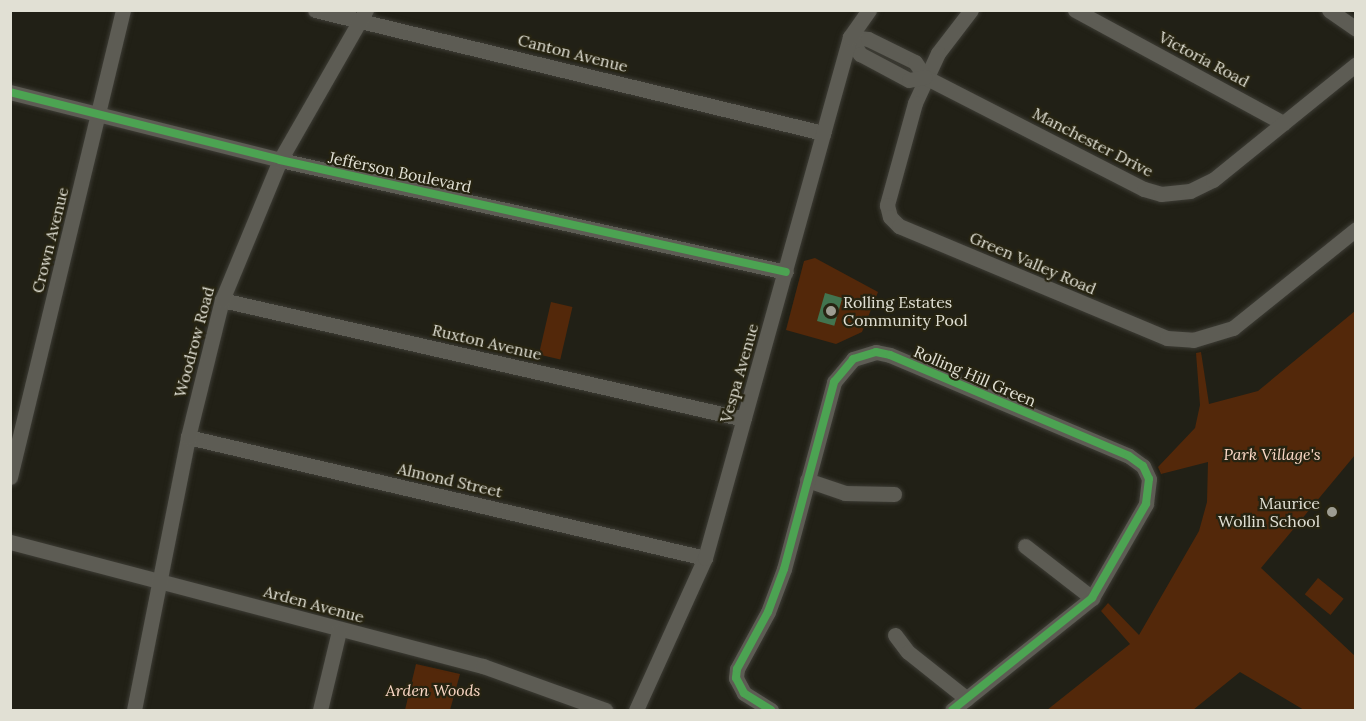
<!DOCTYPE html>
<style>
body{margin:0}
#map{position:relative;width:1366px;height:721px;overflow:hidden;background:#212016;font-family:Lora,serif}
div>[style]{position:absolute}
.green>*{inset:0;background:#53280a;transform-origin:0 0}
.water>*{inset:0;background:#42744f;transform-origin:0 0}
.roads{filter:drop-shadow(0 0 2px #3d3c35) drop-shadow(0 0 2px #3d3c35)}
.minor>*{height:15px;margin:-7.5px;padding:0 7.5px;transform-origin:7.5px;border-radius:7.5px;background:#5d5c54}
.cycleway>*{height:8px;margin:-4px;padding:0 4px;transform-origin:4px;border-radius:4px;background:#4ca352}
.dots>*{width:16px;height:16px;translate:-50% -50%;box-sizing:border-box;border:3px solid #262311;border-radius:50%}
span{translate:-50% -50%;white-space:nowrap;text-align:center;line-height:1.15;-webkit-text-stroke:4.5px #262311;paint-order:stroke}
.street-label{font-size:16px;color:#e1e0d4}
.poi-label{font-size:16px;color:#e1e0d4}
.left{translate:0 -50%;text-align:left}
.right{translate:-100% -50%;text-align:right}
.park-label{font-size:16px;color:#fcd9c7;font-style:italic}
.frame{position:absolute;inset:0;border:12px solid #e1e0d4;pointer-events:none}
</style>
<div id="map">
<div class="green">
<i style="clip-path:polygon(815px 258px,878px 292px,862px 332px,836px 344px,786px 330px,804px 261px)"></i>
<i style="left:551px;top:302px;width:22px;height:54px;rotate:13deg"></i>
<i style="clip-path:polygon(1355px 311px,1355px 455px,1261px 568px,1355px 656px,1355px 710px,1304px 710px,1240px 672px,1193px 710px,1047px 710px,1130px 644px,1101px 611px,1108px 603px,1139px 635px,1199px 531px,1207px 502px,1208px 462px,1161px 474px,1158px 467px,1195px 428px,1200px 405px,1196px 353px,1201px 352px,1209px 404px,1258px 391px)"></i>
<i style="left:1318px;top:578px;width:33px;height:21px;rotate:39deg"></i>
<i style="clip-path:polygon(416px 664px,460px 674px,450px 710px,405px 710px)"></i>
</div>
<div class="water">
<i style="left:825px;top:293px;width:18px;height:29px;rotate:16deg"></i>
</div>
<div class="roads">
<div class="minor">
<i style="left:315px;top:10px;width:523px;rotate:13.61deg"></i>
<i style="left:971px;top:10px;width:54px;rotate:127.5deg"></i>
<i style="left:938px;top:53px;width:55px;rotate:114.7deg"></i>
<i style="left:915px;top:103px;width:106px;rotate:105.4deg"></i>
<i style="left:887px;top:205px;width:12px;rotate:76deg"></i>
<i style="left:890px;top:217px;width:13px;rotate:45deg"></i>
<i style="left:899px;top:226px;width:290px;rotate:22.7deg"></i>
<i style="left:1167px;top:338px;width:26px;rotate:4deg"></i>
<i style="left:1193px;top:340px;width:42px;rotate:-16.7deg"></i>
<i style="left:1233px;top:328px;width:158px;rotate:-38.8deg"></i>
<i style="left:1075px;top:10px;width:237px;rotate:28.5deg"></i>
<i style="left:1329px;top:10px;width:33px;rotate:35deg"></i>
<i style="left:850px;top:37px;width:18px;rotate:6deg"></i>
<i style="left:868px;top:39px;width:52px;rotate:26.1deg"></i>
<i style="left:915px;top:62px;width:18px;rotate:56deg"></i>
<i style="left:925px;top:77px;width:246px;rotate:27.1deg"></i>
<i style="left:1144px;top:189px;width:18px;rotate:16deg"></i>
<i style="left:1161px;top:194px;width:29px;rotate:-6deg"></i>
<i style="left:1190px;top:191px;width:25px;rotate:-26deg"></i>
<i style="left:1213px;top:180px;width:184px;rotate:-39deg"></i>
<i style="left:850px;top:37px;width:20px;rotate:60deg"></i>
<i style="left:860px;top:54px;width:55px;rotate:28deg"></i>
<i style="left:909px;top:80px;width:16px;rotate:-11deg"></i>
<i style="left:10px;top:92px;width:278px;rotate:14.1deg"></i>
<i style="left:280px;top:160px;width:518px;rotate:12.48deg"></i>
<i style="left:222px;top:300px;width:535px;rotate:12.84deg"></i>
<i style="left:188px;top:437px;width:531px;rotate:13.17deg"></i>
<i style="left:10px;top:477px;width:480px;rotate:-76.4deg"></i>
<i style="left:807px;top:480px;width:40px;rotate:18.9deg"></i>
<i style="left:845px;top:493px;width:49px;rotate:1.2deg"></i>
<i style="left:10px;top:542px;width:489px;rotate:14.7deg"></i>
<i style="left:483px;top:666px;width:130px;rotate:19.8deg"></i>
<i style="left:1025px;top:546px;width:85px;rotate:37.8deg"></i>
<i style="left:895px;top:635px;width:21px;rotate:53deg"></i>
<i style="left:908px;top:652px;width:75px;rotate:38.5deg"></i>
<i style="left:134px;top:710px;width:278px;rotate:-78.8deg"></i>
<i style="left:188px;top:437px;width:141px;rotate:-76.1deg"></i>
<i style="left:222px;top:300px;width:152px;rotate:-67.5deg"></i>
<i style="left:280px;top:160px;width:173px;rotate:-60.2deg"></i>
<i style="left:320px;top:710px;width:81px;rotate:-76.5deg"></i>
<i style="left:636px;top:710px;width:167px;rotate:-65.6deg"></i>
<i style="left:705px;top:558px;width:541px;rotate:-74.45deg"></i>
<i style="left:850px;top:37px;width:33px;rotate:-55deg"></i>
<i style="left:771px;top:710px;width:32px;rotate:-148deg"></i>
<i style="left:744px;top:693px;width:17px;rotate:-118deg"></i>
<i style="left:736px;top:678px;width:9px;rotate:-84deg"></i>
<i style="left:737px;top:669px;width:65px;rotate:-61.5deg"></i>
<i style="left:768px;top:612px;width:46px;rotate:-69.6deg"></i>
<i style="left:784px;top:569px;width:194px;rotate:-75deg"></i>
<i style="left:834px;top:382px;width:30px;rotate:-50deg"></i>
<i style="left:853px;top:359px;width:24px;rotate:-17deg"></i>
<i style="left:876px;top:352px;width:14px;rotate:12deg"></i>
<i style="left:890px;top:355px;width:259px;rotate:22.9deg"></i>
<i style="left:1129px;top:456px;width:17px;rotate:36deg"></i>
<i style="left:1143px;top:466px;width:14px;rotate:65deg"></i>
<i style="left:1149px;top:479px;width:25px;rotate:97deg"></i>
<i style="left:1146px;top:504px;width:108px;rotate:119.9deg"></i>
<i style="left:1092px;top:598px;width:179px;rotate:141.3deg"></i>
</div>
</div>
<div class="cycleway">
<i style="left:10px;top:92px;width:278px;rotate:14.1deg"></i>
<i style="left:280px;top:160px;width:518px;rotate:12.48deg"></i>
<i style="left:771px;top:710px;width:32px;rotate:-148deg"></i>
<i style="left:744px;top:693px;width:17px;rotate:-118deg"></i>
<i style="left:736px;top:678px;width:9px;rotate:-84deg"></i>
<i style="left:737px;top:669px;width:65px;rotate:-61.5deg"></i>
<i style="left:768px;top:612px;width:46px;rotate:-69.6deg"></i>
<i style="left:784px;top:569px;width:194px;rotate:-75deg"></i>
<i style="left:834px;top:382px;width:30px;rotate:-50deg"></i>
<i style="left:853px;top:359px;width:24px;rotate:-17deg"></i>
<i style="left:876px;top:352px;width:14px;rotate:12deg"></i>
<i style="left:890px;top:355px;width:259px;rotate:22.9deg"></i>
<i style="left:1129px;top:456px;width:17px;rotate:36deg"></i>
<i style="left:1143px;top:466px;width:14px;rotate:65deg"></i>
<i style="left:1149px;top:479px;width:25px;rotate:97deg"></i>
<i style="left:1146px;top:504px;width:108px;rotate:119.9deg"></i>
<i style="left:1092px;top:598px;width:179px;rotate:141.3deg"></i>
</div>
<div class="dots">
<i style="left:831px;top:311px;background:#9e9d92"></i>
<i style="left:1332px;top:512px;background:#9e9d92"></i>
</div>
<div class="street-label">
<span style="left:573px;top:53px;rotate:14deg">Canton Avenue</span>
<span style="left:1204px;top:59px;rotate:28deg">Victoria Road</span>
<span style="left:1093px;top:142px;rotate:27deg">Manchester Drive</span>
<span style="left:400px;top:172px;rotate:12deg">Jefferson Boulevard</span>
<span style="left:50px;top:240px;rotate:-76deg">Crown Avenue</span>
<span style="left:1033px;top:263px;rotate:23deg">Green Valley Road</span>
<span style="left:194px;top:342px;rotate:-75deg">Woodrow Road</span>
<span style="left:487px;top:342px;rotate:13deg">Ruxton Avenue</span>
<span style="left:739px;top:373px;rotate:-74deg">Vespa Avenue</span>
<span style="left:975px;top:376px;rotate:23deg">Rolling Hill Green</span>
<span style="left:450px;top:480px;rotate:13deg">Almond Street</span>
<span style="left:314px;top:604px;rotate:15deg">Arden Avenue</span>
</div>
<div class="poi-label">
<span class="left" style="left:843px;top:311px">Rolling Estates<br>Community Pool</span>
<span class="right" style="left:1320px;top:512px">Maurice<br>Wollin School</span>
</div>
<div class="park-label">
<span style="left:1272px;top:454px">Park Village's</span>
<span style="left:433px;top:690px">Arden Woods</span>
</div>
<div class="frame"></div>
</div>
